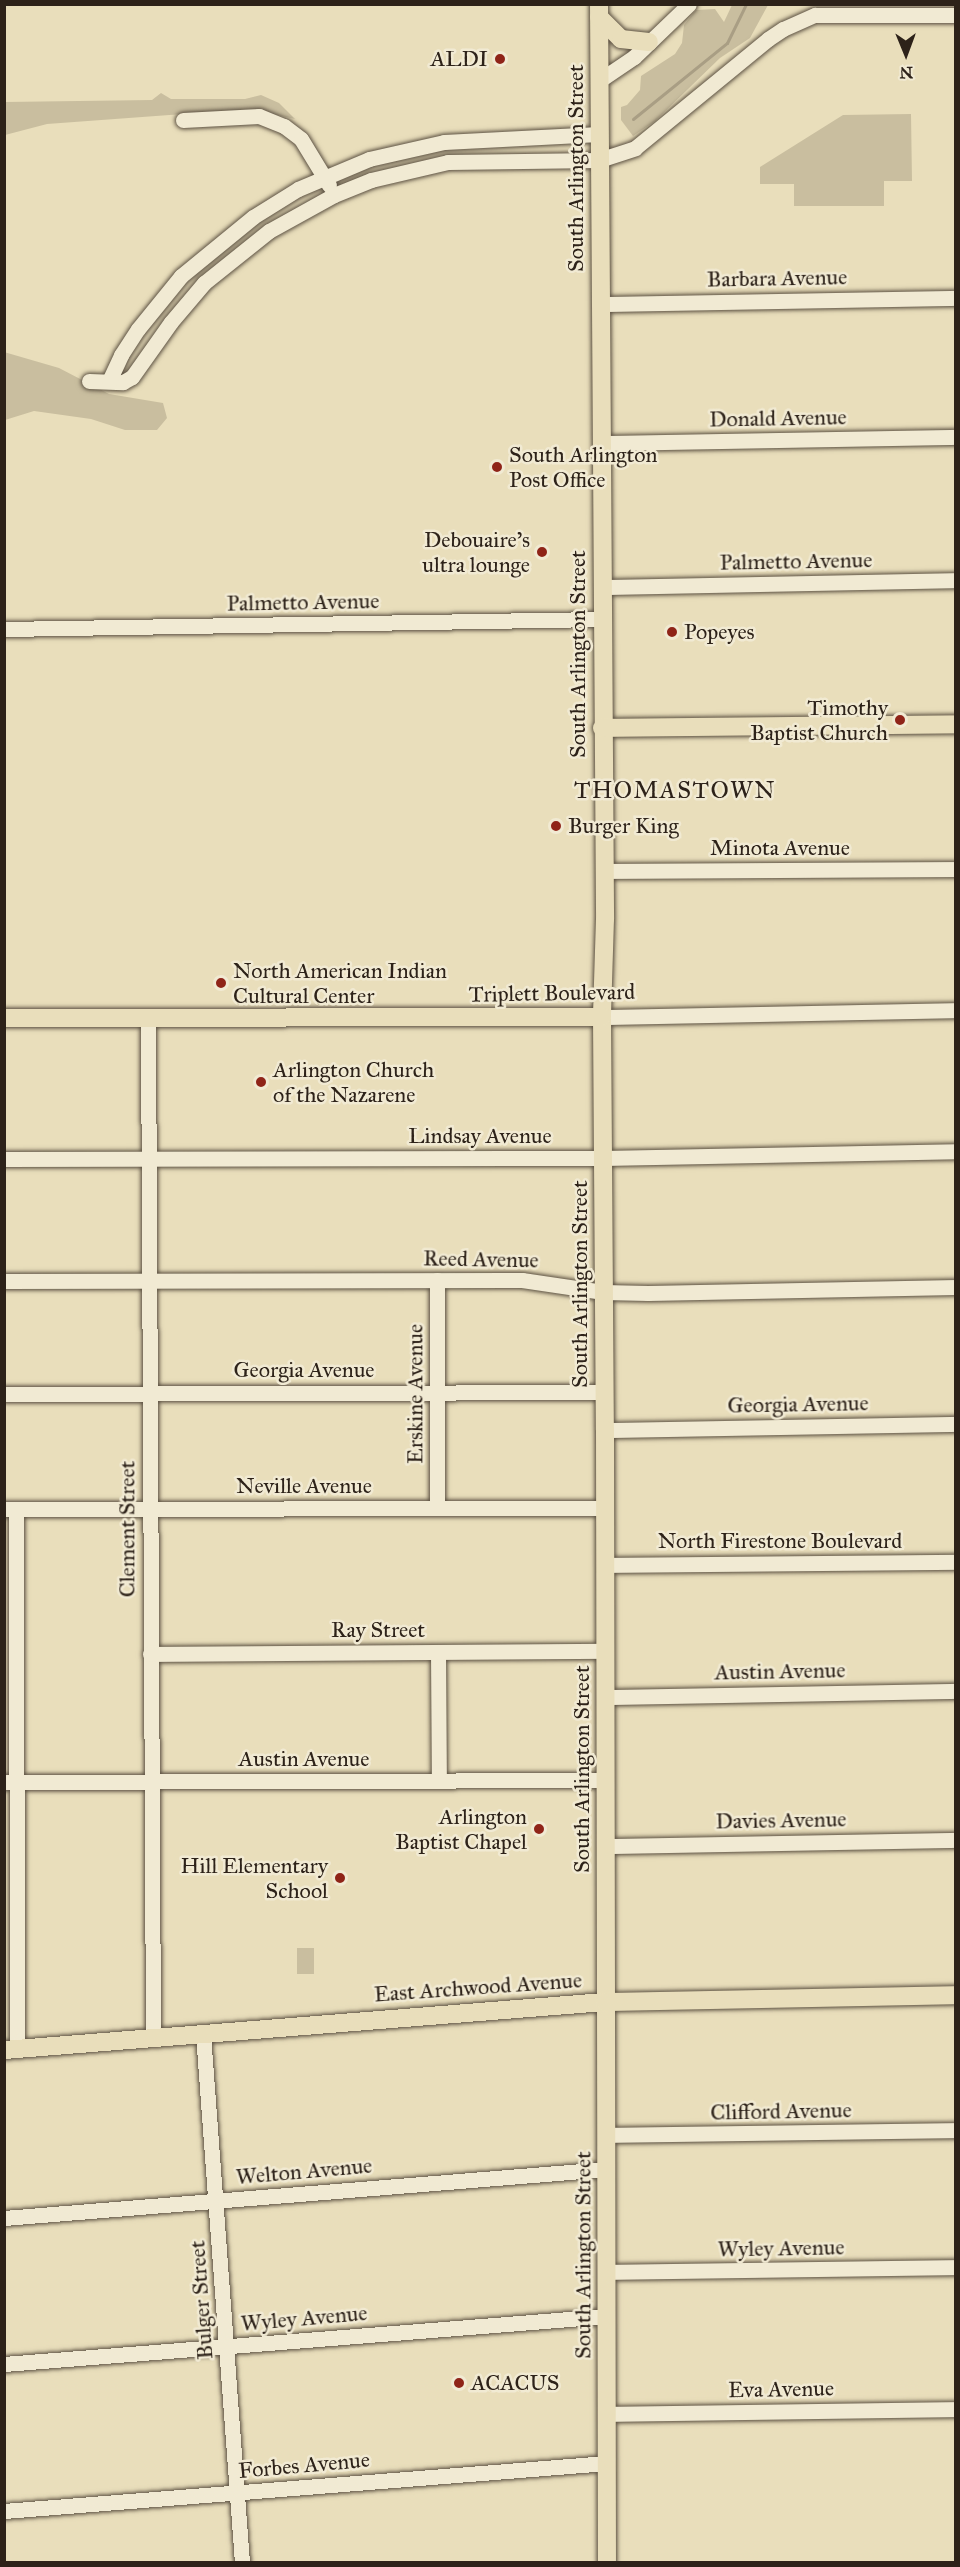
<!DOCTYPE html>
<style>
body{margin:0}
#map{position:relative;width:960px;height:2567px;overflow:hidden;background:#e9debb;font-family:"IM FELL Great Primer",serif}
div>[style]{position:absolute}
.green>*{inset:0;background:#c9be9f;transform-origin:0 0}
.stream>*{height:3px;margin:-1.5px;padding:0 1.5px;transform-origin:1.5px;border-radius:1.5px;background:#a99e84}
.roads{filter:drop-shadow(0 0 2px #5c5142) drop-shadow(0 0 2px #5c5142)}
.minor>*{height:15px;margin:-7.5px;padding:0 7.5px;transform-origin:7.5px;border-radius:7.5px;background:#f1ead3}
.major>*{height:18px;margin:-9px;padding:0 9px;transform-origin:9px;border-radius:9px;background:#e9debb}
.dots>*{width:16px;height:16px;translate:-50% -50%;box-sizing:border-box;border:3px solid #f1ead3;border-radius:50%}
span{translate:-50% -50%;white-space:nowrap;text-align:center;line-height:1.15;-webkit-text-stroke:5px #f1ead3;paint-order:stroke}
.poi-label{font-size:22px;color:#2d2219}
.right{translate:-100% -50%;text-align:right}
.left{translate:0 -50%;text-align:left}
.street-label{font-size:22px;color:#2d2219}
.neighbourhood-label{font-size:24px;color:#2d2219;letter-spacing:1.5px}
.frame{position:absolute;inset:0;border:6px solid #2d2219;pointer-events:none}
.north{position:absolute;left:876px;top:24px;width:60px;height:60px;-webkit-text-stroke:4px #f1ead3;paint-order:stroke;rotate:179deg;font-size:16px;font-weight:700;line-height:24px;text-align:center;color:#2d2219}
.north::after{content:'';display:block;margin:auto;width:21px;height:27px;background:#2d2219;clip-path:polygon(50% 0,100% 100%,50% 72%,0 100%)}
</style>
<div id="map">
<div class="green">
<i style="clip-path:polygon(732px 5px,768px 5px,750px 38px,720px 58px,655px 121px,633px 136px,621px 120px,621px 107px,627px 105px,640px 90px,641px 76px,675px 54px,682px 43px,684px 25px,696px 10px,715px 9px,724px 22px)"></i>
<i style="clip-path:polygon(161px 93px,171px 99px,245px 99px,261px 95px,279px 103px,295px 119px,251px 109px,47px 124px,5px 135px,5px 102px,152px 100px)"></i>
<i style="clip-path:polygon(911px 114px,912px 181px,884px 181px,884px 206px,794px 206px,794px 184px,760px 184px,760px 167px,843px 115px)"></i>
<i style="clip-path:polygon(4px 352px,59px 368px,109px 394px,163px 403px,167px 418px,157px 430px,125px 430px,91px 419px,34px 411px,5px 420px)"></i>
<i style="left:297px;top:1948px;width:17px;height:26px"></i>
</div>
<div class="stream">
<i style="left:633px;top:119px;width:121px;rotate:-39deg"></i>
<i style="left:727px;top:43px;width:43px;rotate:-64deg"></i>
</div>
<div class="roads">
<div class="minor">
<i style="left:600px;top:80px;width:41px;rotate:-34.1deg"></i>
<i style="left:634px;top:57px;width:76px;rotate:-43.9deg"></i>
<i style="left:183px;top:120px;width:76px;rotate:-3deg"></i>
<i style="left:259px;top:116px;width:27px;rotate:22deg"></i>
<i style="left:284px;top:126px;width:21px;rotate:37deg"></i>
<i style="left:301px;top:139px;width:54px;rotate:58.7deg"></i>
<i style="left:600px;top:304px;width:356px;rotate:-1deg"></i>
<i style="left:89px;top:381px;width:34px;rotate:2deg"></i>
<i style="left:123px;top:382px;width:10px;rotate:-29deg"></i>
<i style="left:132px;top:377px;width:67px;rotate:-54.7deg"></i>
<i style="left:171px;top:322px;width:51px;rotate:-49.8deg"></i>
<i style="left:204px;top:283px;width:83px;rotate:-38.7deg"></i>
<i style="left:269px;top:231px;width:74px;rotate:-29deg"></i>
<i style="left:334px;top:195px;width:40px;rotate:-22deg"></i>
<i style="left:371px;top:180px;width:79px;rotate:-13.2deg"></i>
<i style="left:448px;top:162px;width:151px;rotate:-0.8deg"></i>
<i style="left:599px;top:160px;width:38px;rotate:-18deg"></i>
<i style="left:635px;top:148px;width:172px;rotate:-39.3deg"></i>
<i style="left:768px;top:39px;width:18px;rotate:-34deg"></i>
<i style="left:783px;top:29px;width:35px;rotate:-24deg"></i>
<i style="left:815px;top:15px;width:141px"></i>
<i style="left:109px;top:381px;width:29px;rotate:-65deg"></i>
<i style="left:121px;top:355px;width:31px;rotate:-57deg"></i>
<i style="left:138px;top:329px;width:68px;rotate:-50.9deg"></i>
<i style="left:181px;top:276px;width:93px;rotate:-39.3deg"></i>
<i style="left:253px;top:217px;width:53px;rotate:-31.9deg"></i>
<i style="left:298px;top:189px;width:77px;rotate:-22.9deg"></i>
<i style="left:369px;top:159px;width:77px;rotate:-12.8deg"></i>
<i style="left:444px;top:142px;width:155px;rotate:-3deg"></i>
<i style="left:601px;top:443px;width:355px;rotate:-1deg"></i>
<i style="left:602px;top:587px;width:354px;rotate:-1.1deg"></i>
<i style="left:4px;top:629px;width:598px;rotate:-0.96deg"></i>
<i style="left:604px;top:871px;width:352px;rotate:-0.3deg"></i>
<i style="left:602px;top:1017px;width:354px;rotate:-1.1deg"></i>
<i style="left:148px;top:1019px;width:1018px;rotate:89.72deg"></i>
<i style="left:4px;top:1159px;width:599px;rotate:-0.1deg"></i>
<i style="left:603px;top:1158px;width:353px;rotate:-1.1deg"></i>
<i style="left:437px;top:1280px;width:228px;rotate:90deg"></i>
<i style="left:4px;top:1281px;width:518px;rotate:-0.11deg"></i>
<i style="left:522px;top:1280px;width:82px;rotate:8.4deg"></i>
<i style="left:603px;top:1292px;width:45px;rotate:1.3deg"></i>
<i style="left:648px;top:1293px;width:308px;rotate:-1.1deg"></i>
<i style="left:4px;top:1394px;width:600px;rotate:-0.19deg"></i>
<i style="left:605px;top:1430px;width:351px;rotate:-1deg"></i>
<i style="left:4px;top:1509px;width:600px;rotate:-0.1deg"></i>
<i style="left:16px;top:1509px;width:539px;rotate:89.89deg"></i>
<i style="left:605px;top:1565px;width:351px;rotate:-0.5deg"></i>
<i style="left:438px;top:1652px;width:128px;rotate:89.6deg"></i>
<i style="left:150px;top:1654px;width:455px;rotate:-0.4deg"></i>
<i style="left:605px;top:1697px;width:351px;rotate:-1deg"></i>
<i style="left:4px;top:1782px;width:601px;rotate:-0.19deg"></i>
<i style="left:606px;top:1846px;width:350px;rotate:-1deg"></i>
<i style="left:203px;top:2034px;width:529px;rotate:85.78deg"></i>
<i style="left:607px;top:2135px;width:349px;rotate:-0.8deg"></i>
<i style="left:4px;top:2218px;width:605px;rotate:-4.65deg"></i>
<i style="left:607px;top:2272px;width:349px;rotate:-0.8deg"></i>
<i style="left:4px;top:2364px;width:605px;rotate:-4.55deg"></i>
<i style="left:607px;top:2414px;width:349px;rotate:-0.8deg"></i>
<i style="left:4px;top:2511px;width:605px;rotate:-4.55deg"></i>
</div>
<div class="major">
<i style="left:599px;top:4px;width:915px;rotate:89.62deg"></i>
<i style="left:605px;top:919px;width:98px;rotate:91.8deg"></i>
<i style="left:602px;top:1017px;width:413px;rotate:89.6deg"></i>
<i style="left:605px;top:1430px;width:1132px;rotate:89.9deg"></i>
<i style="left:599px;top:17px;width:31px;rotate:45deg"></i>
<i style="left:621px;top:39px;width:28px;rotate:6deg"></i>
<i style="left:602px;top:728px;width:354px;rotate:-0.6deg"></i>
<i style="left:4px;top:1018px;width:598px;rotate:-0.1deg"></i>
<i style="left:4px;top:2050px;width:603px;rotate:-4.57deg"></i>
<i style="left:605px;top:2002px;width:351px;rotate:-1.1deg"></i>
</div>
</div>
<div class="dots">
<i style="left:500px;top:59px;background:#8f2418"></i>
<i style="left:497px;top:467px;background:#8f2418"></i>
<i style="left:542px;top:552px;background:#8f2418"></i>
<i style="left:672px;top:632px;background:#8f2418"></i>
<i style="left:900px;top:720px;background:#8f2418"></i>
<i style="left:556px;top:826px;background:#8f2418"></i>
<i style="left:221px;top:983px;background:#8f2418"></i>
<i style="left:261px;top:1082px;background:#8f2418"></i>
<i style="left:539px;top:1829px;background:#8f2418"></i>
<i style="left:340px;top:1878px;background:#8f2418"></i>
<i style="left:459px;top:2383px;background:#8f2418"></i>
</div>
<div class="poi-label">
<span class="right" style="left:488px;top:59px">ALDI</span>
<span class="left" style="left:509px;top:467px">South Arlington<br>Post Office</span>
<span class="right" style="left:530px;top:552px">Debouaire's<br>ultra lounge</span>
<span class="left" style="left:684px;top:632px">Popeyes</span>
<span class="right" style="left:888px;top:720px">Timothy<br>Baptist Church</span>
<span class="left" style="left:568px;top:826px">Burger King</span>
<span class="left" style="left:233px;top:983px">North American Indian<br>Cultural Center</span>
<span class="left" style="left:273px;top:1082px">Arlington Church<br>of the Nazarene</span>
<span class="right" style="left:527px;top:1829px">Arlington<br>Baptist Chapel</span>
<span class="right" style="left:328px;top:1878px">Hill Elementary<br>School</span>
<span class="left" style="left:471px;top:2383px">ACACUS</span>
</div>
<div class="street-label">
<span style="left:576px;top:168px;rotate:-90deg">South Arlington Street</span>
<span style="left:777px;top:278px;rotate:-1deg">Barbara Avenue</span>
<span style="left:778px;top:418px;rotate:-1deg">Donald Avenue</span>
<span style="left:796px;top:561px;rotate:-1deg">Palmetto Avenue</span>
<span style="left:303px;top:602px;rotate:-1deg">Palmetto Avenue</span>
<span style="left:578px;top:654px;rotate:-90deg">South Arlington Street</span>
<span style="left:780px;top:848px">Minota Avenue</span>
<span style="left:552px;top:993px;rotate:-1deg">Triplett Boulevard</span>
<span style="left:480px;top:1136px">Lindsay Avenue</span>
<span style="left:481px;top:1259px;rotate:1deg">Reed Avenue</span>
<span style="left:580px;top:1284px;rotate:-90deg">South Arlington Street</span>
<span style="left:304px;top:1370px">Georgia Avenue</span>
<span style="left:415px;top:1394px;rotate:-90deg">Erskine Avenue</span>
<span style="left:798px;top:1404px;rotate:-1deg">Georgia Avenue</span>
<span style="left:304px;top:1486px">Neville Avenue</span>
<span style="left:127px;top:1529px;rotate:-90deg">Clement Street</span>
<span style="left:780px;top:1541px">North Firestone Boulevard</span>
<span style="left:378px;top:1630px">Ray Street</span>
<span style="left:780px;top:1671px;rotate:-1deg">Austin Avenue</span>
<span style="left:304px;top:1759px">Austin Avenue</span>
<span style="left:582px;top:1769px;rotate:-90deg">South Arlington Street</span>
<span style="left:781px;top:1820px;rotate:-1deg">Davies Avenue</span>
<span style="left:478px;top:1987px;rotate:-4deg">East Archwood Avenue</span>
<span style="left:781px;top:2111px;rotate:-1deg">Clifford Avenue</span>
<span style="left:304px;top:2171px;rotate:-5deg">Welton Avenue</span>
<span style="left:781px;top:2248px;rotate:-1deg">Wyley Avenue</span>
<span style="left:583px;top:2255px;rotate:-90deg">South Arlington Street</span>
<span style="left:201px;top:2300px;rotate:-94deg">Bulger Street</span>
<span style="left:304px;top:2318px;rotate:-5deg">Wyley Avenue</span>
<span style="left:781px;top:2389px;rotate:-1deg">Eva Avenue</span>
<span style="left:304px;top:2465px;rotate:-5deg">Forbes Avenue</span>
</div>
<div class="neighbourhood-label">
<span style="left:675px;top:791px">THOMASTOWN</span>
</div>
<div class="frame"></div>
<div class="north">N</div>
</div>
